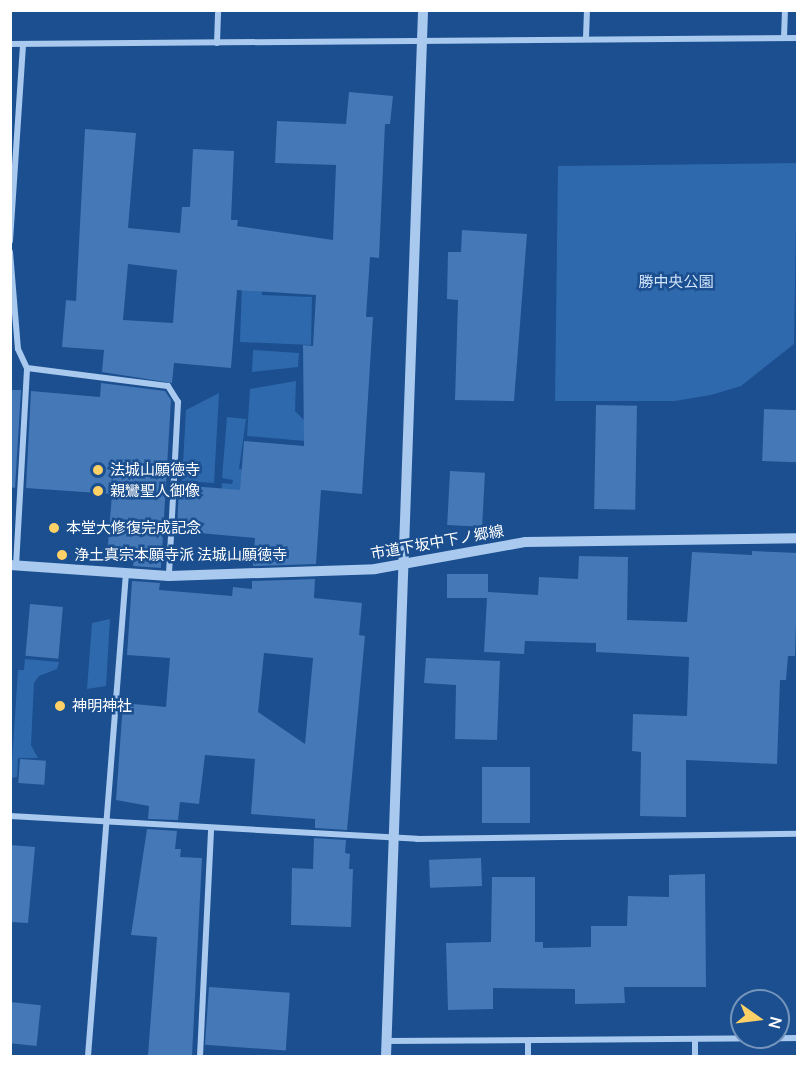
<!DOCTYPE html>
<meta charset="utf-8">
<style>
body{margin:0}
#map{position:relative;width:808px;height:1067px;overflow:hidden;background:#1b4f8f;font-family:Manrope,"Noto Sans JP",sans-serif}
div>[style]{position:absolute}
.green>*{inset:0;background:#2e69ad}
.building>*{inset:0;background:#4478b7;transform-origin:0 0}
.minor>*{height:6px;margin:-3px;padding:0 3px;transform-origin:3px;border-radius:3px;background:#a9c9ee}
.tertiary>*{height:10px;margin:-5px;padding:0 5px;transform-origin:5px;border-radius:5px;background:#a9c9ee}
.dots>*{width:16px;height:16px;translate:-50% -50%;box-sizing:border-box;border:3px solid #1b4f8f;border-radius:50%}
span{translate:-50% -50%;white-space:nowrap;text-align:center;line-height:1.15;-webkit-text-stroke:5px #1b4f8f;paint-order:stroke}
.park-label{font-size:15px;color:#cfe3fa}
.poi-label{font-size:15px;color:#fff}
.left{translate:0 -50%;text-align:left}
.street-label{font-size:15px;color:#fff}
.frame{position:absolute;inset:0;border:12px solid #fff;pointer-events:none}
.north{position:absolute;left:730px;top:989px;width:60px;height:60px;box-sizing:border-box;background:#1b4f8f;border:2px solid #7695bc;border-radius:50%;rotate:104deg;font-size:16px;font-weight:700;line-height:24px;text-align:center;color:#fff}
.north::after{content:'';display:block;margin:auto;width:21px;height:27px;background:#ffd166;clip-path:polygon(50% 0,100% 100%,50% 72%,0 100%)}
</style>
<div id="map">
<div class="green">
<i style="clip-path:polygon(797px 163px,794px 344px,741px 386px,711px 395px,675px 401px,555px 401px,558px 166px)"></i>
<i style="clip-path:polygon(243px 256px,263px 257px,262px 295px,312px 297px,311px 345px,240px 342px)"></i>
<i style="clip-path:polygon(253px 350px,299px 353px,298px 367px,252px 372px)"></i>
<i style="clip-path:polygon(296px 381px,295px 411px,307px 423px,305px 441px,247px 436px,250px 389px)"></i>
<i style="clip-path:polygon(219px 393px,214px 483px,182px 481px,186px 410px)"></i>
<i style="clip-path:polygon(227px 417px,246px 419px,239px 469px,295px 474px,219px 527px,222px 483px,232px 484px,233px 480px,222px 478px)"></i>
<i style="clip-path:polygon(110px 619px,106px 686px,87px 689px,92px 623px)"></i>
<i style="clip-path:polygon(25px 659px,59px 662px,57px 669px,39px 676px,34px 683px,31px 745px,38px 758px,18px 758px,17px 777px,11px 778px,18px 670px,24px 670px)"></i>
</div>
<div class="building">
<i style="clip-path:polygon(evenodd,349px 92px,393px 96px,390px 124px,385px 124px,379px 258px,370px 257px,366px 317px,373px 317px,362px 494px,321px 490px,316px 564px,253px 566px,255px 538px,177px 531px,179px 485px,240px 490px,244px 441px,304px 446px,303px 345px,313px 346px,316px 295px,237px 290px,231px 368px,174px 363px,172px 383px,102px 372px,104px 350px,62px 347px,66px 300px,76px 301px,85px 129px,136px 133px,128px 228px,180px 233px,182px 207px,190px 207px,193px 149px,234px 151px,231px 220px,238px 220px,237px 226px,333px 240px,336px 165px,275px 163px,277px 121px,346px 124px,349px 92px,128px 264px,177px 270px,173px 323px,123px 320px,128px 264px)"></i>
<i style="clip-path:polygon(462px 230px,527px 234px,514px 401px,455px 400px,458px 300px,447px 299px,448px 252px,461px 252px)"></i>
<i style="clip-path:polygon(101px 383px,165px 391px,171px 400px,161px 568px,133px 566px,134px 559px,107px 557px,112px 494px,26px 488px,31px 391px,100px 397px)"></i>
<i style="clip-path:polygon(10px 390px,21px 390px,15px 488px,10px 487px)"></i>
<i style="left:596px;top:405px;width:41px;height:104px;rotate:1deg"></i>
<i style="left:764px;top:409px;width:34px;height:52px;rotate:2deg"></i>
<i style="left:450px;top:471px;width:35px;height:54px;rotate:3deg"></i>
<i style="clip-path:polygon(752px 551px,798px 553px,795px 656px,788px 656px,786px 680px,780px 680px,777px 764px,686px 760px,686px 817px,640px 816px,641px 752px,632px 751px,633px 714px,687px 716px,689px 657px,596px 652px,596px 643px,525px 641px,524px 654px,484px 652px,487px 598px,447px 598px,447px 574px,488px 574px,488px 592px,538px 595px,539px 577px,578px 579px,579px 556px,628px 557px,627px 620px,687px 622px,692px 552px,752px 555px)"></i>
<i style="clip-path:polygon(evenodd,315px 579px,314px 598px,362px 603px,359px 635px,365px 636px,347px 830px,315px 828px,315px 819px,251px 814px,255px 759px,205px 755px,199px 804px,180px 802px,178px 820px,148px 819px,149px 806px,116px 800px,123px 703px,166px 707px,170px 658px,127px 655px,132px 581px,160px 583px,159px 590px,232px 596px,233px 587px,252px 589px,252px 581px,315px 579px,264px 653px,313px 658px,305px 744px,258px 712px,264px 653px)"></i>
<i style="left:30px;top:604px;width:33px;height:52px;rotate:5deg"></i>
<i style="clip-path:polygon(426px 658px,500px 661px,497px 740px,455px 739px,456px 685px,424px 683px)"></i>
<i style="left:20px;top:759px;width:26px;height:24px;rotate:4deg"></i>
<i style="left:482px;top:767px;width:48px;height:56px"></i>
<i style="clip-path:polygon(147px 829px,177px 831px,175px 849px,181px 849px,180px 857px,202px 858px,192px 1056px,148px 1055px,157px 937px,131px 935px)"></i>
<i style="clip-path:polygon(314px 838px,346px 840px,345px 853px,350px 854px,349px 869px,353px 869px,351px 927px,291px 925px,292px 868px,313px 869px)"></i>
<i style="clip-path:polygon(10px 845px,35px 847px,28px 923px,10px 922px)"></i>
<i style="left:481px;top:858px;width:28px;height:52px;rotate:88deg"></i>
<i style="clip-path:polygon(705px 874px,706px 987px,624px 987px,625px 1003px,575px 1004px,575px 989px,493px 988px,493px 1009px,448px 1010px,446px 943px,491px 942px,492px 877px,535px 877px,535px 942px,543px 942px,543px 948px,591px 947px,591px 926px,627px 926px,628px 896px,669px 897px,669px 875px)"></i>
<i style="left:209px;top:987px;width:81px;height:58px;rotate:4deg"></i>
<i style="left:10px;top:1002px;width:31px;height:41px;rotate:6deg"></i>
</div>
<div class="minor">
<i style="left:586px;top:38px;width:28px;rotate:-88deg"></i>
<i style="left:784px;top:38px;width:28px;rotate:-88deg"></i>
<i style="left:217px;top:43px;width:33px;rotate:-88deg"></i>
<i style="left:10px;top:44px;width:788px;rotate:-0.44deg"></i>
<i style="left:10px;top:241px;width:197px;rotate:-86.2deg"></i>
<i style="left:10px;top:252px;width:97px;rotate:85.3deg"></i>
<i style="left:18px;top:349px;width:21px;rotate:65deg"></i>
<i style="left:27px;top:368px;width:142px;rotate:7.3deg"></i>
<i style="left:168px;top:386px;width:19px;rotate:58deg"></i>
<i style="left:178px;top:402px;width:174px;rotate:93deg"></i>
<i style="left:16px;top:566px;width:198px;rotate:-86.8deg"></i>
<i style="left:10px;top:816px;width:408px;rotate:3.2deg"></i>
<i style="left:417px;top:839px;width:381px;rotate:-0.8deg"></i>
<i style="left:695px;top:1039px;width:17px;rotate:90deg"></i>
<i style="left:386px;top:1041px;width:412px;rotate:-0.4deg"></i>
<i style="left:528px;top:1042px;width:14px;rotate:90deg"></i>
<i style="left:88px;top:1056px;width:483px;rotate:-85.5deg"></i>
<i style="left:200px;top:1056px;width:226px;rotate:-87.2deg"></i>
</div>
<div class="tertiary">
<i style="left:10px;top:565px;width:159px;rotate:4deg"></i>
<i style="left:169px;top:576px;width:206px;rotate:-1.9deg"></i>
<i style="left:375px;top:569px;width:152px;rotate:-10.2deg"></i>
<i style="left:525px;top:542px;width:273px;rotate:-0.8deg"></i>
<i style="left:386px;top:1056px;width:1047px;rotate:-87.97deg"></i>
</div>
<div class="dots">
<i style="left:98px;top:470px;background:#ffd166"></i>
<i style="left:98px;top:491px;background:#ffd166"></i>
<i style="left:54px;top:528px;background:#ffd166"></i>
<i style="left:62px;top:555px;background:#ffd166"></i>
<i style="left:60px;top:706px;background:#ffd166"></i>
</div>
<div class="park-label">
<span style="left:676px;top:282px">勝中央公園</span>
</div>
<div class="poi-label">
<span class="left" style="left:110px;top:470px">法城山願徳寺</span>
<span class="left" style="left:110px;top:491px">親鸞聖人御像</span>
<span class="left" style="left:66px;top:528px">本堂大修復完成記念</span>
<span class="left" style="left:74px;top:555px">浄土真宗本願寺派 法城山願徳寺</span>
<span class="left" style="left:72px;top:706px">神明神社</span>
</div>
<div class="street-label">
<span style="left:437px;top:542px;rotate:-10deg">市道下坂中下ノ郷線</span>
</div>
<div class="frame"></div>
<div class="north">N</div>
</div>
